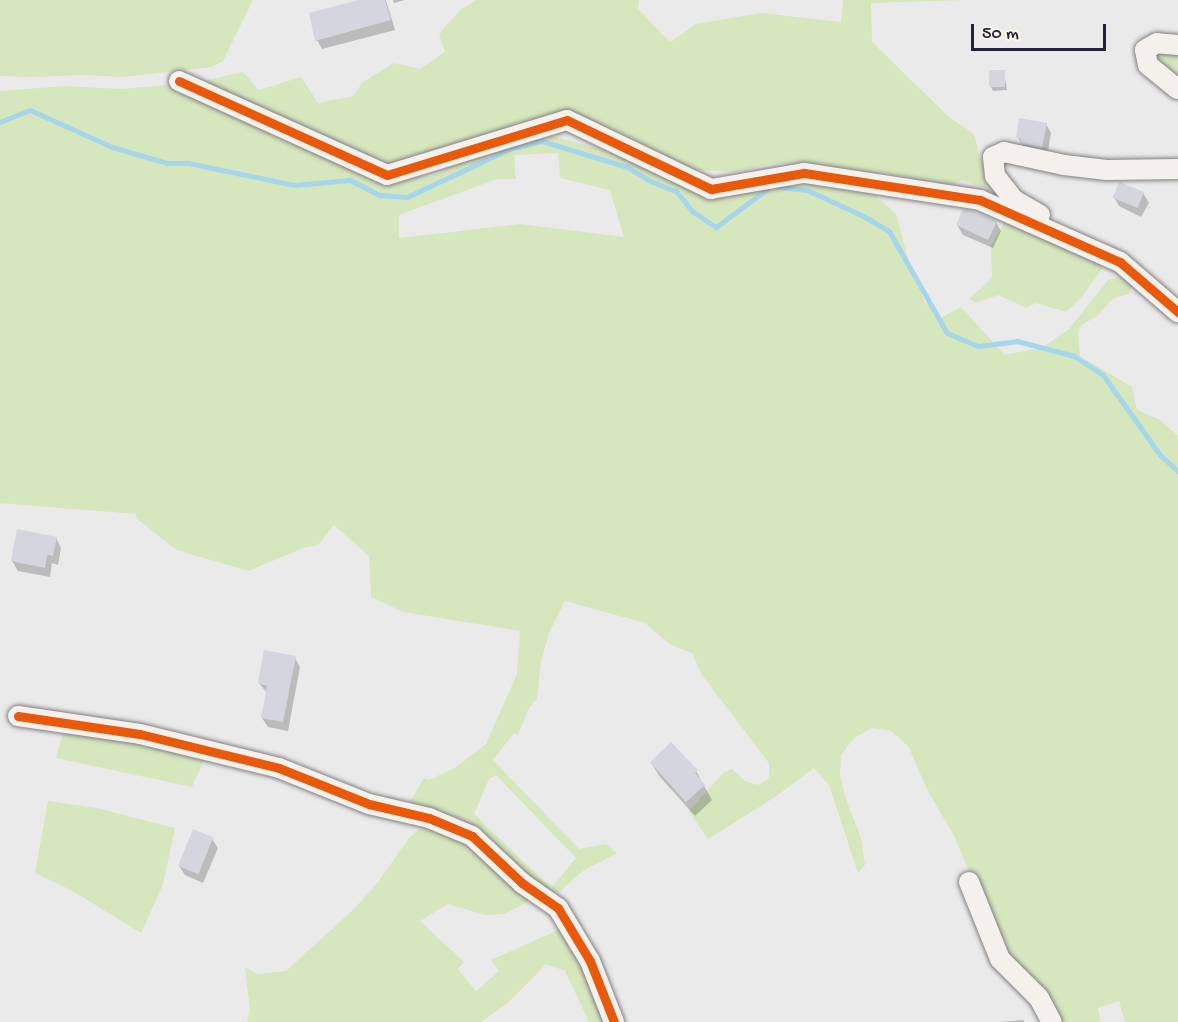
<!DOCTYPE html>
<style>
body{margin:0}
#map{position:relative;width:1178px;height:1022px;overflow:hidden;background:#ebeaea;font-family:"Gochi Hand",sans-serif}
div>[style]{position:absolute}
.green>*{inset:0;background:#d6e6bd}
.shadow>*{inset:0;background:#0003}
.stream>*{height:5px;margin:-2.5px;padding:0 2.5px;transform-origin:2.5px;border-radius:2.5px;background:#a6d6eb}
.building>*{inset:0;background:#d4d5de;transform-origin:0 0}
.roads{filter:drop-shadow(0 0 2px #818085) drop-shadow(0 0 2px #818085)}
.street>*{height:20px;margin:-10px;padding:0 10px;transform-origin:10px;border-radius:10px;background:#f4f1ec}
.cycleway>*{height:9px;margin:-4.5px;padding:0 4.5px;transform-origin:4.5px;border-radius:4.5px;background:#e8590c}
span{translate:-50% -50%;white-space:nowrap;text-align:center;line-height:1.15;-webkit-text-stroke:5px #fcf5e5;paint-order:stroke}
.scale{position:absolute;left:971px;top:24px;width:135px;height:27px;box-sizing:border-box;border:3px solid #22223b;border-top:0;padding-left:8px;font-size:18px;line-height:21px;white-space:nowrap;color:#22223b;-webkit-text-stroke:4px #fcf5e5;paint-order:stroke}
</style>
<div id="map">
<div class="green">
<i style="clip-path:polygon(0 0,253px 0,223px 61px,212px 67px,123px 77px,82px 75px,31px 77px,0 76px)"></i>
<i style="clip-path:polygon(476px 0,639px 0,638px 9px,670px 42px,696px 24px,761px 13px,841px 22px,843px 0,969px 0,871px 3px,872px 42px,949px 117px,974px 134px,982px 163px,1007px 196px,962px 180px,951px 186px,885px 173px,855px 171px,797px 162px,769px 164px,737px 172px,692px 170px,553px 123px,533px 120px,470px 143px,422px 165px,375px 166px,208px 92px,203px 81px,243px 72px,259px 90px,301px 77px,318px 103px,353px 96px,363px 82px,394px 63px,420px 69px,445px 52px,439px 34px,461px 9px)"></i>
<i style="clip-path:polygon(1154px 51px,1178px 53px,1178px 80px,1152px 60px)"></i>
<i style="clip-path:polygon(evenodd,188px 83px,389px 179px,431px 176px,500px 144px,549px 135px,651px 163px,681px 179px,810px 179px,876px 196px,896px 214px,911px 270px,925px 302px,940px 318px,961px 307px,1005px 355px,1043px 347px,1069px 329px,1109px 279px,1124px 277px,1132px 286px,1129px 294px,1114px 298px,1096px 317px,1081px 325px,1078px 334px,1080px 356px,1132px 387px,1137px 410px,1159px 419px,1178px 436px,1178px 1022px,1125px 1022px,1119px 1001px,1098px 1008px,1101px 1022px,1049px 1022px,1020px 987px,953px 834px,927px 789px,908px 746px,891px 731px,872px 728px,854px 738px,841px 755px,840px 775px,847px 802px,861px 838px,865px 865px,858px 873px,829px 785px,814px 768px,775px 797px,708px 839px,689px 811px,724px 772px,732px 769px,745px 781px,758px 785px,769px 778px,769px 763px,702px 675px,692px 653px,671px 645px,645px 623px,565px 601px,549px 633px,541px 661px,537px 699px,529px 708px,518px 735px,514px 733px,493px 760px,579px 849px,606px 844px,617px 853px,581px 872px,560px 892px,553px 893px,544px 890px,454px 816px,407px 807px,424px 778px,429px 780px,456px 767px,486px 744px,517px 674px,520px 631px,404px 612px,371px 597px,369px 556px,334px 525px,318px 545px,303px 548px,249px 571px,176px 550px,136px 518px,136px 514px,0 503px,0 91px,65px 86px,122px 89px,188px 83px,558px 153px,560px 178px,610px 190px,624px 237px,520px 224px,399px 238px,399px 215px,497px 179px,516px 179px,514px 155px,558px 153px,188px 83px,496px 775px,576px 858px,551px 888px,474px 814px,489px 779px,496px 775px)"></i>
<i style="clip-path:polygon(1010px 213px,1106px 263px,1081px 298px,1066px 312px,1036px 303px,1027px 308px,998px 295px,976px 303px,969px 299px,992px 278px,991px 245px)"></i>
<i style="clip-path:polygon(64px 729px,119px 738px,205px 758px,192px 787px,56px 758px)"></i>
<i style="clip-path:polygon(48px 801px,97px 808px,175px 828px,163px 884px,141px 933px,71px 890px,35px 873px)"></i>
<i style="clip-path:polygon(427px 823px,463px 839px,532px 900px,504px 914px,485px 915px,448px 904px,420px 921px,464px 962px,458px 969px,476px 991px,499px 971px,491px 960px,558px 930px,586px 967px,610px 1022px,589px 1022px,565px 971px,546px 964px,508px 1003px,481px 1022px,247px 1022px,250px 1010px,245px 967px,257px 974px,286px 971px,354px 909px,378px 882px,409px 838px)"></i>
</div>
<div class="shadow">
<i style="clip-path:polygon(360px 0,386px 0,395px 30px,322px 49px,317px 40px)"></i>
<i style="clip-path:polygon(393px 0,405px 0,394px 3px)"></i>
<i style="clip-path:polygon(1004px 72px,1007px 90px,993px 91px,991px 87px)"></i>
<i style="clip-path:polygon(1046px 124px,1051px 133px,1047px 157px,1023px 147px,1018px 138px)"></i>
<i style="clip-path:polygon(1143px 193px,1149px 203px,1141px 217px,1119px 206px,1114px 197px)"></i>
<i style="clip-path:polygon(996px 222px,1001px 231px,993px 248px,963px 235px,957px 225px)"></i>
<i style="clip-path:polygon(56px 538px,61px 548px,58px 565px,52px 563px,50px 577px,18px 571px,12px 561px)"></i>
<i style="clip-path:polygon(295px 658px,300px 667px,288px 731px,268px 727px,262px 718px,267px 693px,259px 683px)"></i>
<i style="clip-path:polygon(651px 763px,696px 771px,712px 800px,695px 816px,660px 777px)"></i>
<i style="clip-path:polygon(212px 839px,218px 848px,203px 883px,185px 875px,179px 866px)"></i>
<i style="clip-path:polygon(1023px 1020px,1025px 1022px,999px 1022px)"></i>
</div>
<div class="stream">
<i style="left:0;top:122px;width:32px;rotate:-22deg"></i>
<i style="left:30px;top:110px;width:90px;rotate:24.3deg"></i>
<i style="left:112px;top:147px;width:57px;rotate:16.2deg"></i>
<i style="left:167px;top:163px;width:21px"></i>
<i style="left:188px;top:163px;width:108px;rotate:11.7deg"></i>
<i style="left:294px;top:185px;width:56px;rotate:-5.1deg"></i>
<i style="left:350px;top:180px;width:34px;rotate:27deg"></i>
<i style="left:380px;top:195px;width:27px;rotate:4deg"></i>
<i style="left:407px;top:197px;width:115px;rotate:-25.2deg"></i>
<i style="left:511px;top:148px;width:32px;rotate:-13deg"></i>
<i style="left:542px;top:141px;width:89px;rotate:17deg"></i>
<i style="left:627px;top:167px;width:29px;rotate:31deg"></i>
<i style="left:652px;top:182px;width:26px;rotate:21deg"></i>
<i style="left:676px;top:191px;width:26px;rotate:51deg"></i>
<i style="left:692px;top:211px;width:29px;rotate:34deg"></i>
<i style="left:716px;top:227px;width:64px;rotate:-36.7deg"></i>
<i style="left:779px;top:187px;width:28px;rotate:6deg"></i>
<i style="left:807px;top:190px;width:62px;rotate:24.9deg"></i>
<i style="left:863px;top:216px;width:30px;rotate:30deg"></i>
<i style="left:889px;top:231px;width:117px;rotate:60.4deg"></i>
<i style="left:947px;top:333px;width:34px;rotate:23deg"></i>
<i style="left:978px;top:346px;width:39px;rotate:-7deg"></i>
<i style="left:1017px;top:341px;width:59px;rotate:14.7deg"></i>
<i style="left:1074px;top:356px;width:35px;rotate:33deg"></i>
<i style="left:1103px;top:375px;width:98px;rotate:54.5deg"></i>
<i style="left:1160px;top:455px;width:24px;rotate:42deg"></i>
</div>
<div class="building">
<i style="clip-path:polygon(358px 0,385px 0,391px 20px,315px 41px,309px 13px)"></i>
<i style="left:1005px;top:70px;width:17px;height:16px;rotate:90deg"></i>
<i style="clip-path:polygon(1019px 118px,1047px 123px,1042px 148px,1020px 143px,1021px 139px,1016px 138px)"></i>
<i style="left:1119px;top:182px;width:27px;height:17px;rotate:22deg"></i>
<i style="clip-path:polygon(963px 209px,977px 212px,997px 221px,988px 240px,956px 225px)"></i>
<i style="clip-path:polygon(17px 529px,57px 537px,53px 556px,47px 555px,45px 568px,11px 561px)"></i>
<i style="clip-path:polygon(264px 650px,296px 656px,283px 722px,261px 718px,267px 686px,258px 683px)"></i>
<i style="clip-path:polygon(671px 742px,698px 770px,695px 773px,705px 785px,686px 802px,650px 762px)"></i>
<i style="left:193px;top:829px;width:22px;height:40px;rotate:22deg"></i>
</div>
<div class="roads">
<div class="street">
<i style="left:1178px;top:45px;width:21px;rotate:-175deg"></i>
<i style="left:1157px;top:43px;width:14px;rotate:150deg"></i>
<i style="left:1145px;top:50px;width:15px;rotate:79deg"></i>
<i style="left:1148px;top:65px;width:38px;rotate:39deg"></i>
<i style="left:179px;top:81px;width:228px;rotate:24.3deg"></i>
<i style="left:387px;top:175px;width:188px;rotate:-17deg"></i>
<i style="left:567px;top:120px;width:160px;rotate:25.6deg"></i>
<i style="left:711px;top:189px;width:94px;rotate:-9.8deg"></i>
<i style="left:804px;top:173px;width:178px;rotate:8.7deg"></i>
<i style="left:980px;top:200px;width:153px;rotate:23.9deg"></i>
<i style="left:1120px;top:262px;width:77px;rotate:40.8deg"></i>
<i style="left:1040px;top:215px;width:30px;rotate:-150deg"></i>
<i style="left:1014px;top:200px;width:31px;rotate:-128deg"></i>
<i style="left:995px;top:176px;width:19px;rotate:-96deg"></i>
<i style="left:993px;top:157px;width:12px;rotate:-24deg"></i>
<i style="left:1004px;top:152px;width:61px;rotate:12.2deg"></i>
<i style="left:1064px;top:165px;width:43px;rotate:6.6deg"></i>
<i style="left:1107px;top:170px;width:71px;rotate:-0.8deg"></i>
<i style="left:18px;top:716px;width:123px;rotate:8.4deg"></i>
<i style="left:140px;top:734px;width:143px;rotate:13.7deg"></i>
<i style="left:279px;top:768px;width:97px;rotate:21.8deg"></i>
<i style="left:369px;top:804px;width:62px;rotate:13.1deg"></i>
<i style="left:429px;top:818px;width:47px;rotate:22.7deg"></i>
<i style="left:472px;top:836px;width:69px;rotate:43.2deg"></i>
<i style="left:522px;top:883px;width:44px;rotate:34.8deg"></i>
<i style="left:558px;top:908px;width:62px;rotate:58.9deg"></i>
<i style="left:590px;top:961px;width:66px;rotate:68.5deg"></i>
<i style="left:969px;top:882px;width:83px;rotate:68.1deg"></i>
<i style="left:1000px;top:959px;width:55px;rotate:45deg"></i>
<i style="left:1039px;top:998px;width:27px;rotate:62deg"></i>
</div>
</div>
<div class="cycleway">
<i style="left:179px;top:81px;width:228px;rotate:24.3deg"></i>
<i style="left:387px;top:175px;width:188px;rotate:-17deg"></i>
<i style="left:567px;top:120px;width:160px;rotate:25.6deg"></i>
<i style="left:711px;top:189px;width:94px;rotate:-9.8deg"></i>
<i style="left:804px;top:173px;width:178px;rotate:8.7deg"></i>
<i style="left:980px;top:200px;width:153px;rotate:23.9deg"></i>
<i style="left:1120px;top:262px;width:77px;rotate:40.8deg"></i>
<i style="left:18px;top:716px;width:123px;rotate:8.4deg"></i>
<i style="left:140px;top:734px;width:143px;rotate:13.7deg"></i>
<i style="left:279px;top:768px;width:97px;rotate:21.8deg"></i>
<i style="left:369px;top:804px;width:62px;rotate:13.1deg"></i>
<i style="left:429px;top:818px;width:47px;rotate:22.7deg"></i>
<i style="left:472px;top:836px;width:69px;rotate:43.2deg"></i>
<i style="left:522px;top:883px;width:44px;rotate:34.8deg"></i>
<i style="left:558px;top:908px;width:62px;rotate:58.9deg"></i>
<i style="left:590px;top:961px;width:66px;rotate:68.5deg"></i>
</div>
<div class="scale">50 m</div>
</div>
